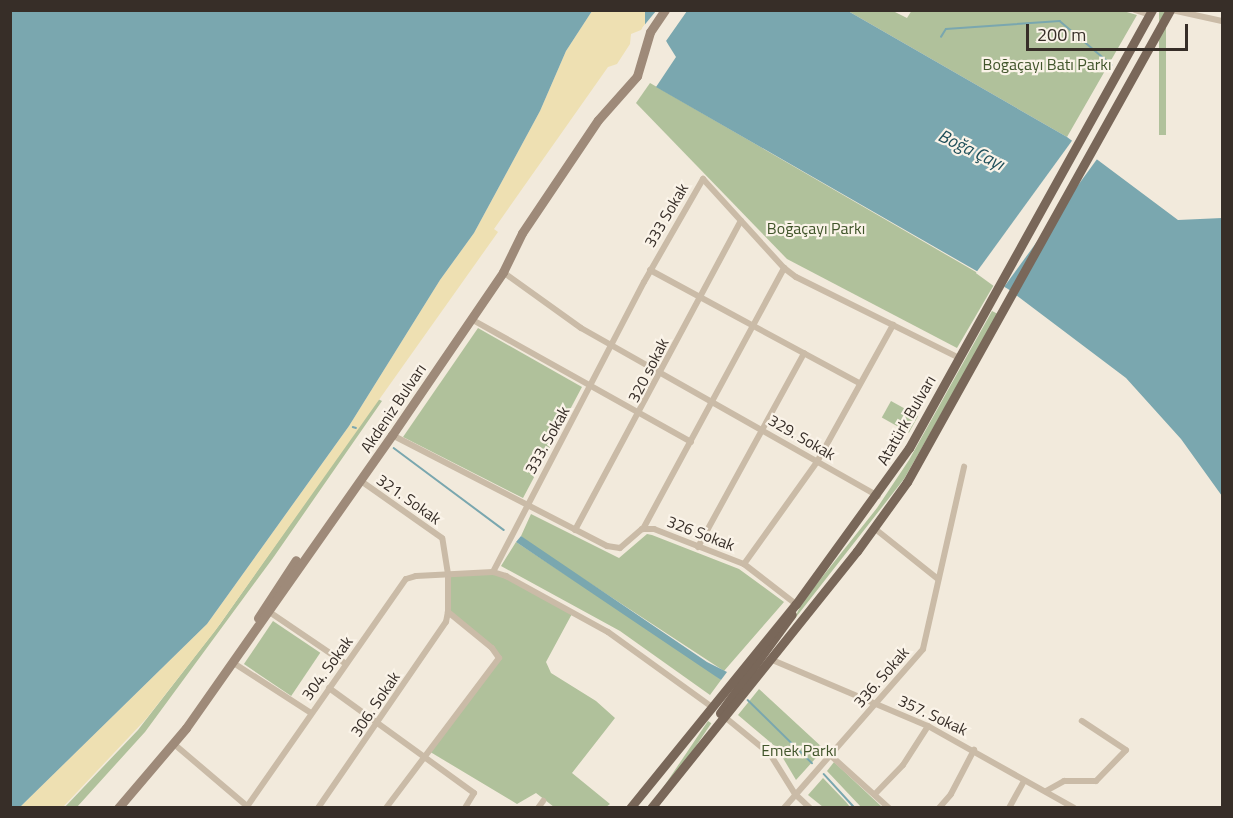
<!DOCTYPE html>
<meta charset="utf-8">
<style>
body{margin:0}
#map{position:relative;width:1233px;height:818px;overflow:hidden;background:#f2eadc;font-family:"Titillium Web",sans-serif}
div>[style]{position:absolute}
.green>*{inset:0;background:#b0c19b;transform-origin:0 0}
.sand>*{inset:0;background:#eee0b2}
.water>*{inset:0;background:#7aa7af}
.pier>*{inset:0;background:#f2eadc;transform-origin:0 0}
.stream>*{height:1.5px;margin:-0.75px;padding:0 0.75px;transform-origin:0.75px;border-radius:0.75px;background:#7aa7af}
.minor>*{height:6px;margin:-3px;padding:0 3px;transform-origin:3px;border-radius:3px;background:#cabba7}
.secondary>*{height:9px;margin:-4.5px;padding:0 4.5px;transform-origin:4.5px;border-radius:4.5px;background:#9e8a79}
.primary>*{height:9px;margin:-4.5px;padding:0 4.5px;transform-origin:4.5px;border-radius:4.5px;background:#796759}
span{translate:-50% -50%;white-space:nowrap;text-align:center;line-height:1.15;-webkit-text-stroke:4.5px #faf3e8;paint-order:stroke}
.park-label{font-size:16px;color:#41552b}
.street-label{font-size:16px;color:#372e28}
.water-label{font-size:18px;color:#1d4e59;font-style:italic}
.frame{position:absolute;inset:0;border:12px solid #372e28;pointer-events:none}
.scale{position:absolute;left:1026px;top:24px;width:162px;height:27px;box-sizing:border-box;border:3px solid #372e28;border-top:0;padding-left:8px;font-size:18px;line-height:21px;white-space:nowrap;color:#372e28;-webkit-text-stroke:4px #faf3e8;paint-order:stroke}
</style>
<div id="map">
<div class="green">
<i style="clip-path:polygon(912px 10px,1120px 10px,1137px 15px,1067px 137px,848px 11px,893px 11px,907px 18px)"></i>
<i style="left:1159px;top:11px;width:7px;height:124px"></i>
<i style="clip-path:polygon(650px 83px,995px 283px,957px 348px,787px 259px,636px 103px)"></i>
<i style="clip-path:polygon(992px 311px,998px 314px,904px 479px,793px 621px,803px 601px,877px 508px,909px 460px)"></i>
<i style="clip-path:polygon(478px 328px,582px 387px,523px 498px,403px 437px)"></i>
<i style="clip-path:polygon(378px 399px,382px 401px,273px 558px,145px 732px,77px 807px,64px 808px,138px 730px,220px 624px)"></i>
<i style="left:891px;top:401px;width:31px;height:19px;rotate:29deg"></i>
<i style="clip-path:polygon(531px 514px,619px 558px,647px 534px,652px 535px,739px 569px,784px 602px,724px 671px,530px 544px,521px 536px)"></i>
<i style="clip-path:polygon(516px 542px,704px 666px,721px 680px,710px 695px,620px 631px,501px 566px)"></i>
<i style="clip-path:polygon(493px 572px,573px 612px,546px 662px,551px 673px,596px 701px,615px 718px,572px 773px,610px 804px,606px 807px,554px 807px,536px 793px,517px 804px,427px 750px,499px 658px,448px 612px,448px 574px)"></i>
<i style="left:273px;top:621px;width:57px;height:52px;rotate:34deg"></i>
<i style="clip-path:polygon(759px 689px,824px 749px,796px 780px,777px 748px,738px 715px)"></i>
<i style="left:708px;top:721px;width:4px;height:110px;rotate:34deg"></i>
<i style="clip-path:polygon(834px 762px,882px 807px,861px 807px,827px 771px)"></i>
<i style="clip-path:polygon(823px 778px,846px 802px,850px 807px,823px 807px,808px 795px)"></i>
</div>
<div class="sand">
<i style="clip-path:polygon(592px 11px,655px 11px,641px 30px,631px 34px,630px 44px,617px 64px,608px 67px,494px 229px,498px 232px,215px 631px,146px 719px,63px 807px,19px 808px,207px 624px,349px 426px,440px 280px,474px 233px,540px 111px,566px 51px)"></i>
</div>
<div class="water">
<i style="clip-path:polygon(645px 10px,848px 11px,1067px 137px,1178px 220px,1222px 218px,1222px 496px,1181px 439px,1126px 378px,1008px 289px,656px 87px,676px 57px,666px 41px,645px 27px)"></i>
<i style="clip-path:polygon(10px 11px,592px 11px,566px 51px,540px 111px,474px 233px,440px 280px,349px 426px,207px 624px,19px 808px,10px 807px)"></i>
<i style="clip-path:polygon(521px 536px,707px 662px,727px 672px,721px 680px,516px 542px)"></i>
</div>
<div class="pier">
<i style="clip-path:polygon(656px 11px,687px 11px,666px 41px,672px 55px,664px 43px,642px 28px)"></i>
<i style="left:1074px;top:138px;width:31px;height:167px;rotate:36deg"></i>
</div>
<div class="stream">
<i style="left:941px;top:37px;width:9px;rotate:-58deg"></i>
<i style="left:946px;top:29px;width:114px;rotate:-4deg"></i>
<i style="left:1060px;top:21px;width:68px;rotate:40.2deg"></i>
<i style="left:353px;top:427px;width:3px;rotate:18deg"></i>
<i style="left:394px;top:448px;width:137px;rotate:36.7deg"></i>
<i style="left:748px;top:700px;width:90px;rotate:44.5deg"></i>
<i style="left:824px;top:774px;width:46px;rotate:47.6deg"></i>
</div>
<div class="minor">
<i style="left:1135px;top:10px;width:16px;rotate:18deg"></i>
<i style="left:1172px;top:10px;width:51px;rotate:12.4deg"></i>
<i style="left:650px;top:270px;width:238px;rotate:28.4deg"></i>
<i style="left:503px;top:272px;width:96px;rotate:35.7deg"></i>
<i style="left:581px;top:328px;width:341px;rotate:29.5deg"></i>
<i style="left:471px;top:319px;width:252px;rotate:29.2deg"></i>
<i style="left:392px;top:435px;width:242px;rotate:27.3deg"></i>
<i style="left:607px;top:546px;width:13px;rotate:9deg"></i>
<i style="left:620px;top:548px;width:29px;rotate:-41deg"></i>
<i style="left:642px;top:529px;width:12px"></i>
<i style="left:654px;top:529px;width:97px;rotate:21.3deg"></i>
<i style="left:744px;top:564px;width:66px;rotate:37.6deg"></i>
<i style="left:874px;top:528px;width:82px;rotate:38.6deg"></i>
<i style="left:643px;top:529px;width:297px;rotate:-61.6deg"></i>
<i style="left:575px;top:530px;width:351px;rotate:-61.8deg"></i>
<i style="left:698px;top:547px;width:221px;rotate:-61.3deg"></i>
<i style="left:744px;top:564px;width:125px;rotate:-54.4deg"></i>
<i style="left:817px;top:462px;width:157px;rotate:-61deg"></i>
<i style="left:493px;top:572px;width:327px;rotate:-62.5deg"></i>
<i style="left:644px;top:282px;width:119px;rotate:-60.2deg"></i>
<i style="left:703px;top:179px;width:120px;rotate:47.7deg"></i>
<i style="left:784px;top:268px;width:15px;rotate:37deg"></i>
<i style="left:796px;top:277px;width:182px;rotate:26.4deg"></i>
<i style="left:268px;top:611px;width:94px;rotate:34.2deg"></i>
<i style="left:770px;top:659px;width:172px;rotate:23deg"></i>
<i style="left:928px;top:726px;width:167px;rotate:29.3deg"></i>
<i style="left:232px;top:662px;width:94px;rotate:32.8deg"></i>
<i style="left:329px;top:688px;width:179px;rotate:35.9deg"></i>
<i style="left:474px;top:793px;width:17px;rotate:121deg"></i>
<i style="left:726px;top:718px;width:57px;rotate:39.3deg"></i>
<i style="left:770px;top:754px;width:47px;rotate:58deg"></i>
<i style="left:795px;top:794px;width:21px;rotate:43deg"></i>
<i style="left:174px;top:744px;width:97px;rotate:40.4deg"></i>
<i style="left:829px;top:754px;width:81px;rotate:42deg"></i>
<i style="left:1046px;top:791px;width:21px;rotate:-29deg"></i>
<i style="left:1064px;top:781px;width:32px"></i>
<i style="left:1096px;top:781px;width:43px;rotate:-45.9deg"></i>
<i style="left:1126px;top:750px;width:53px;rotate:-146.6deg"></i>
<i style="left:875px;top:794px;width:40px;rotate:-46deg"></i>
<i style="left:903px;top:765px;width:46px;rotate:-57.3deg"></i>
<i style="left:246px;top:808px;width:279px;rotate:-55.1deg"></i>
<i style="left:406px;top:579px;width:10px;rotate:-17deg"></i>
<i style="left:416px;top:576px;width:77px;rotate:-3deg"></i>
<i style="left:493px;top:572px;width:14px;rotate:17deg"></i>
<i style="left:506px;top:576px;width:116px;rotate:28.8deg"></i>
<i style="left:608px;top:632px;width:128px;rotate:35.8deg"></i>
<i style="left:318px;top:808px;width:226px;rotate:-55.5deg"></i>
<i style="left:446px;top:622px;width:10px;rotate:-79deg"></i>
<i style="left:448px;top:612px;width:38px;rotate:-90deg"></i>
<i style="left:448px;top:574px;width:36px;rotate:-99deg"></i>
<i style="left:442px;top:538px;width:99px;rotate:-144.9deg"></i>
<i style="left:386px;top:808px;width:188px;rotate:-53deg"></i>
<i style="left:499px;top:658px;width:12px;rotate:-125deg"></i>
<i style="left:492px;top:648px;width:57px;rotate:-140.7deg"></i>
<i style="left:538px;top:808px;width:9px;rotate:-54deg"></i>
<i style="left:784px;top:808px;width:211px;rotate:-48.8deg"></i>
<i style="left:923px;top:649px;width:187px;rotate:-77.3deg"></i>
<i style="left:939px;top:808px;width:18px;rotate:-49deg"></i>
<i style="left:951px;top:794px;width:50px;rotate:-62.4deg"></i>
<i style="left:1009px;top:808px;width:31px;rotate:-61deg"></i>
</div>
<div class="secondary">
<i style="left:258px;top:618px;width:69px;rotate:-56.8deg"></i>
<i style="left:118px;top:808px;width:105px;rotate:-49.6deg"></i>
<i style="left:186px;top:728px;width:358px;rotate:-54.9deg"></i>
<i style="left:392px;top:435px;width:197px;rotate:-55.7deg"></i>
<i style="left:503px;top:272px;width:43px;rotate:-64deg"></i>
<i style="left:522px;top:233px;width:136px;rotate:-56.1deg"></i>
<i style="left:598px;top:120px;width:59px;rotate:-48.4deg"></i>
<i style="left:637px;top:76px;width:46px;rotate:-73.5deg"></i>
<i style="left:650px;top:32px;width:27px;rotate:-56deg"></i>
</div>
<div class="primary">
<i style="left:720px;top:713px;width:122px;rotate:-54deg"></i>
<i style="left:630px;top:808px;width:263px;rotate:-50.9deg"></i>
<i style="left:796px;top:604px;width:193px;rotate:-54.1deg"></i>
<i style="left:909px;top:448px;width:501px;rotate:-60.98deg"></i>
<i style="left:651px;top:808px;width:329px;rotate:-51.3deg"></i>
<i style="left:857px;top:551px;width:85px;rotate:-54.1deg"></i>
<i style="left:907px;top:482px;width:540px;rotate:-60.87deg"></i>
</div>
<div class="park-label">
<span style="left:1047px;top:64px">Boğaçayı Batı Parkı</span>
<span style="left:816px;top:228px">Boğaçayı Parkı</span>
<span style="left:799px;top:750px">Emek Parkı</span>
</div>
<div class="street-label">
<span style="left:666px;top:215px;rotate:-60deg">333 Sokak</span>
<span style="left:648px;top:370px;rotate:-63deg">320 sokak</span>
<span style="left:393px;top:408px;rotate:-56deg">Akdeniz Bulvarı</span>
<span style="left:906px;top:420px;rotate:-60deg">Atatürk Bulvarı</span>
<span style="left:802px;top:437px;rotate:30deg">329. Sokak</span>
<span style="left:547px;top:440px;rotate:-61deg">333. Sokak</span>
<span style="left:409px;top:499px;rotate:35deg">321. Sokak</span>
<span style="left:701px;top:533px;rotate:21deg">326 Sokak</span>
<span style="left:327px;top:668px;rotate:-54deg">304. Sokak</span>
<span style="left:881px;top:677px;rotate:-49deg">336. Sokak</span>
<span style="left:375px;top:704px;rotate:-56deg">306. Sokak</span>
<span style="left:933px;top:715px;rotate:25deg">357. Sokak</span>
</div>
<div class="water-label">
<span style="left:971px;top:150px;rotate:26deg">Boğa Çayı</span>
</div>
<div class="frame"></div>
<div class="scale">200 m</div>
</div>
